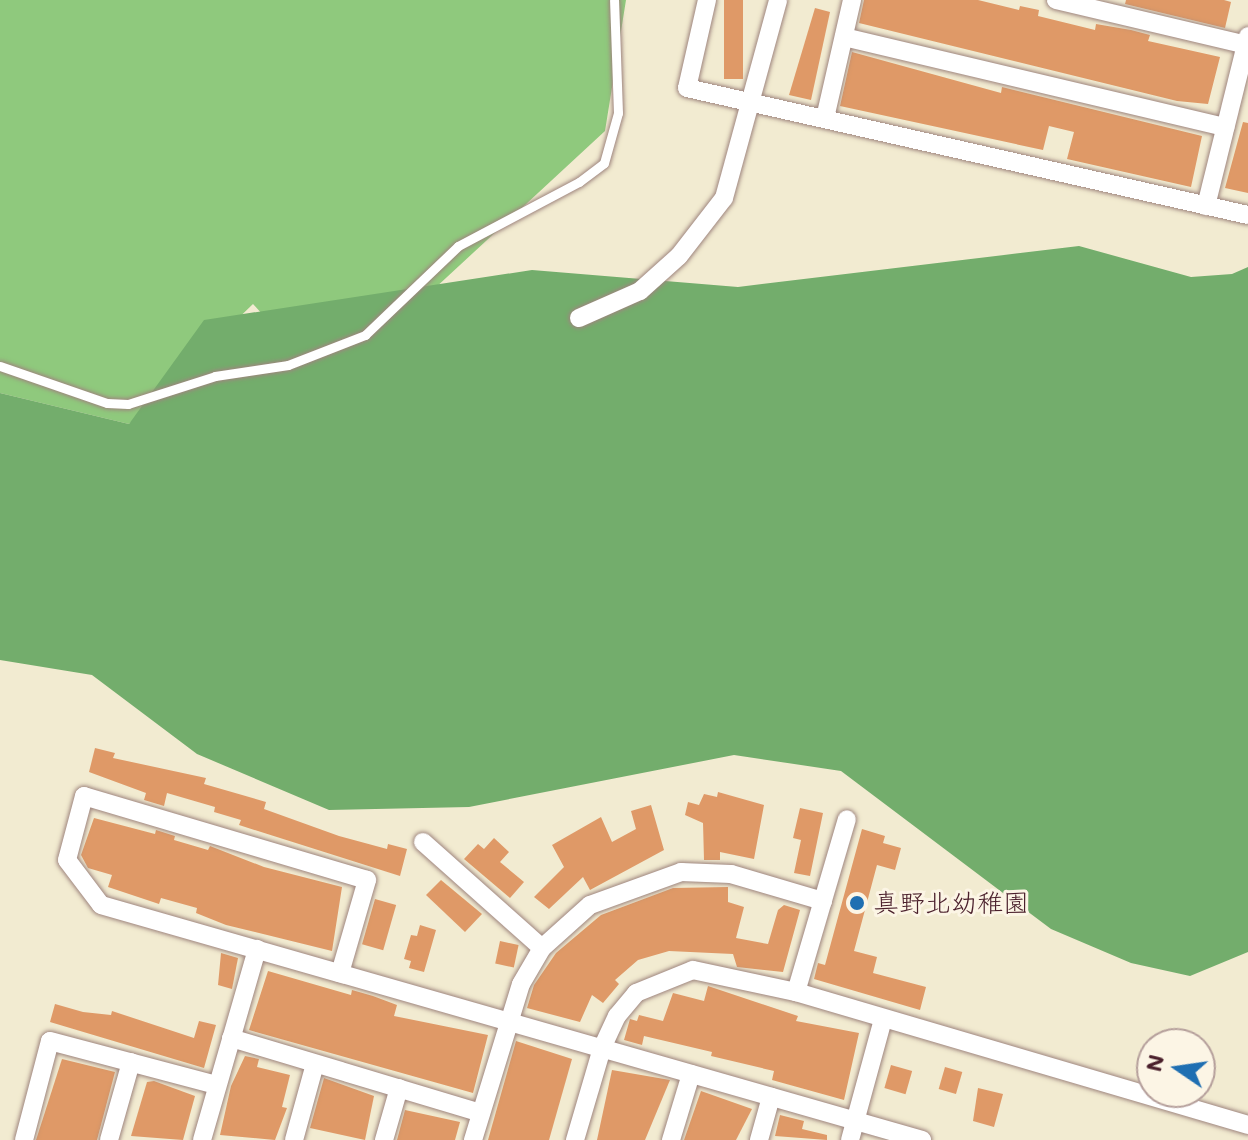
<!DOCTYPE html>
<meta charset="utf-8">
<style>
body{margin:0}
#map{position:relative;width:1248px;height:1140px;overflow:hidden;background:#f2ebd1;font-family:Mali,"Klee One",sans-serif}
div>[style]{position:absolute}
.green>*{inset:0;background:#8fc97d}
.forest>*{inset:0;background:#73ad6c}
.building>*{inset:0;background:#df9967;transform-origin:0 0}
.roads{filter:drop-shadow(0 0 2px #9e857e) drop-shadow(0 0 2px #9e857e)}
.service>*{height:9px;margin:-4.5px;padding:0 4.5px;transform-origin:4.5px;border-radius:4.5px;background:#fff}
.minor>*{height:18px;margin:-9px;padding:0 9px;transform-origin:9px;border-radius:9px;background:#fff}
.dots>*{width:22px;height:22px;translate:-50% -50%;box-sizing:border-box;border:4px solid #fcf5e5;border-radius:50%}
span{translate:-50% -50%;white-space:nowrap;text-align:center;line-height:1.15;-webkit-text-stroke:6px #fcf5e5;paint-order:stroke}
.poi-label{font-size:26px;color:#4a1f2b}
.left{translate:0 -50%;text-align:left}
.north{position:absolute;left:1136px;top:1028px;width:80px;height:80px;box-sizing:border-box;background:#fcf5e5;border:2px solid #b59f9b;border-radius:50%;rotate:283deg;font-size:22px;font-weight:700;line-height:32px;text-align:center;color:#4a1f2b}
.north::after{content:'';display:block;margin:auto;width:28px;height:36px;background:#1f6fb2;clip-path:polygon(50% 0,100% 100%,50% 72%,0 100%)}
</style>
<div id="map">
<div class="green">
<i style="clip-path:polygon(0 0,626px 0,605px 131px,328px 387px,253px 304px,129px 424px,0 393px)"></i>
</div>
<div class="forest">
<i style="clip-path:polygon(1079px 246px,1191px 277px,1232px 274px,1248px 267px,1248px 952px,1190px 976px,1131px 963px,1051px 929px,841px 771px,734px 755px,469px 807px,329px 810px,197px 754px,92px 675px,0 660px,0 393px,129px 424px,204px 320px,532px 270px,738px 287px)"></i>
</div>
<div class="building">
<i style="left:724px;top:0;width:19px;height:79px"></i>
<i style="clip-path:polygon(864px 0,978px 0,1019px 10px,1020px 6px,1039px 10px,1038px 16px,1095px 30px,1096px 24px,1131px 30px,1150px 35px,1148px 41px,1220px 57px,1208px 104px,1177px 101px,859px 23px)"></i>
<i style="clip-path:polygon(1126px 0,1224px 0,1231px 2px,1225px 28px,1125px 4px)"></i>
<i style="clip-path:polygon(815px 8px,830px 12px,811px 100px,789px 95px)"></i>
<i style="clip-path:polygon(852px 52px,1001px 93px,1002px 87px,1202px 136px,1191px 187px,1067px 159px,1074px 132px,1049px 126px,1043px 150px,840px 106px)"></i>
<i style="clip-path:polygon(1243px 122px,1248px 123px,1248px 193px,1225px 188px)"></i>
<i style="clip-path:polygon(95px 748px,115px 753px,113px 758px,206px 778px,204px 784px,266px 802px,264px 809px,339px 836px,387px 849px,388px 844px,407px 849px,400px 876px,239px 825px,241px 820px,214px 812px,215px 807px,167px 793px,164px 806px,144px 800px,146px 793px,89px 772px)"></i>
<i style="clip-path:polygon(718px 792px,764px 805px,754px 859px,720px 852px,720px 860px,704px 860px,703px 823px,685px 815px,688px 802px,699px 805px,704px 794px,717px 797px)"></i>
<i style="clip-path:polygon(651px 805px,664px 850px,590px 890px,583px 877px,549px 909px,534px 897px,564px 867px,552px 845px,601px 817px,612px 842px,636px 829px,631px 811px)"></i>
<i style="clip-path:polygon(800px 808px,823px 813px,810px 876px,794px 873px,801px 840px,793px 838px)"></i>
<i style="clip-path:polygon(94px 818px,155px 834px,156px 830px,175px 836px,174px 840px,208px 850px,210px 846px,264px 867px,342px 887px,332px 951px,226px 925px,196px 913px,197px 908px,161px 898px,159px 904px,108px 887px,112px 875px,88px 868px,81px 855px)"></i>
<i style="clip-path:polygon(862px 829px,885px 836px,883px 843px,901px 848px,895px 870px,877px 865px,854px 951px,877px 957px,873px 973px,926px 987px,920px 1010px,814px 979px,818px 963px,825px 965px)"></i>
<i style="clip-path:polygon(494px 838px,509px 852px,500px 862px,524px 882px,510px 898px,464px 859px,478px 844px,484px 849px)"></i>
<i style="clip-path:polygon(441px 880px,482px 914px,465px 932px,426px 895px)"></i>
<i style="clip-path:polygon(728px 887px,728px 902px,744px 907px,736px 938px,768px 944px,778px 910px,784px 905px,800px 910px,783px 972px,737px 967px,733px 954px,669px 951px,638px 960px,615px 980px,619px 984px,603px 1003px,592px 995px,580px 1022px,527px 1008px,534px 985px,556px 953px,601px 915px,673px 888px)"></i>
<i style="left:375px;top:899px;width:22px;height:47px;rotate:16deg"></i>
<i style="clip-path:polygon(420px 925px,436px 930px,424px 972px,409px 968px,411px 961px,404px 959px,411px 935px,417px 936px)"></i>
<i style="left:500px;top:941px;width:19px;height:23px;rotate:12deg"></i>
<i style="clip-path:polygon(221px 953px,238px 958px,232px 989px,218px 985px)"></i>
<i style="clip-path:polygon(268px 971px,351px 995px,352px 990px,373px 996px,397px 1005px,394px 1016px,488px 1035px,473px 1093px,249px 1030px)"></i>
<i style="clip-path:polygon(708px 986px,798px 1016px,796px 1021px,859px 1033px,844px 1100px,772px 1080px,774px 1071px,711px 1056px,712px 1052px,644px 1036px,642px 1045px,624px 1040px,630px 1019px,637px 1021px,639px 1015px,663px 1021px,673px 993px,704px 1001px)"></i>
<i style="clip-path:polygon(55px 1004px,83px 1012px,111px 1015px,112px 1011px,194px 1038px,199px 1021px,216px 1025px,204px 1068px,50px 1022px)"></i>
<i style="clip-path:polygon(516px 1041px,572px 1059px,549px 1140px,488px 1140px)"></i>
<i style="clip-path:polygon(245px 1056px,259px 1059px,257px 1067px,290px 1075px,282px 1107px,287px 1108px,275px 1140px,220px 1135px,231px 1086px)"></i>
<i style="clip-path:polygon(62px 1059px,115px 1072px,97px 1140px,36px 1140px)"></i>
<i style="left:891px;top:1065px;width:22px;height:24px;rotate:16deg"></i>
<i style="left:945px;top:1067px;width:18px;height:23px;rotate:16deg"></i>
<i style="clip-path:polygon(612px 1070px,670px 1080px,645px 1140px,597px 1140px)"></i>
<i style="clip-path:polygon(324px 1078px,374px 1096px,365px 1140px,310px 1128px)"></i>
<i style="clip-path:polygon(154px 1081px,195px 1096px,183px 1140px,131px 1136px,147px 1082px)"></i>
<i style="clip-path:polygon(978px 1088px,1003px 1094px,994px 1127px,973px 1121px)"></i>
<i style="clip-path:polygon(701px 1091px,752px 1109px,736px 1140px,684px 1140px)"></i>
<i style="clip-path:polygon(405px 1110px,460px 1122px,455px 1140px,397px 1140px)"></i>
<i style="clip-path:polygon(780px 1115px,804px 1121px,802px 1129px,827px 1135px,827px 1140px,775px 1136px)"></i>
</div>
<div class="roads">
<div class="service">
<i style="left:0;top:366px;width:113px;rotate:19.1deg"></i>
<i style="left:107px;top:403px;width:21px;rotate:3deg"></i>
<i style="left:128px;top:404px;width:91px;rotate:-17.8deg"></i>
<i style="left:215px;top:376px;width:74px;rotate:-8.6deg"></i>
<i style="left:288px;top:365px;width:83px;rotate:-21.3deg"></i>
<i style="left:365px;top:335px;width:129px;rotate:-43.7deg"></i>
<i style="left:458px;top:246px;width:137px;rotate:-27.9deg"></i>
<i style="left:579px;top:182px;width:31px;rotate:-37deg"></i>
<i style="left:604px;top:163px;width:52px;rotate:-74.4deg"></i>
<i style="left:618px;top:113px;width:113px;rotate:-92deg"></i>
</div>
<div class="minor">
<i style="left:707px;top:0;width:90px;rotate:102.8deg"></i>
<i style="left:687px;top:88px;width:575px;rotate:12.76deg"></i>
<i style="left:1056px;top:0;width:195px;rotate:13.3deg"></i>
<i style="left:844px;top:37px;width:392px;rotate:13.3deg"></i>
<i style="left:825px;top:118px;width:121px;rotate:-77.1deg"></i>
<i style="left:1206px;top:206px;width:175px;rotate:-76.1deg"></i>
<i style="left:579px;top:318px;width:67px;rotate:-23.9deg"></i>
<i style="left:640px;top:291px;width:52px;rotate:-41.9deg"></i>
<i style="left:679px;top:256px;width:73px;rotate:-52.2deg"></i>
<i style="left:724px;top:198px;width:205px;rotate:-74.7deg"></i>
<i style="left:423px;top:842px;width:159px;rotate:41.7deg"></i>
<i style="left:340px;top:973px;width:97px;rotate:-73.8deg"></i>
<i style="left:367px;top:880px;width:295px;rotate:-163.5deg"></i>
<i style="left:84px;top:796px;width:66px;rotate:104.9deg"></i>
<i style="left:67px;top:860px;width:56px;rotate:52.9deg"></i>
<i style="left:101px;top:905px;width:854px;rotate:15.97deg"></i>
<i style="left:796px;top:992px;width:180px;rotate:-73.6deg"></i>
<i style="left:231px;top:1038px;width:261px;rotate:16.7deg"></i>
<i style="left:24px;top:1140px;width:102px;rotate:-75.3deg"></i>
<i style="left:50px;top:1041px;width:173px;rotate:14.8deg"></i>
<i style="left:109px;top:1140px;width:81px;rotate:-74.2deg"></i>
<i style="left:202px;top:1140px;width:199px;rotate:-73.9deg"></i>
<i style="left:294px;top:1140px;width:79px;rotate:-74.6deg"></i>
<i style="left:384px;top:1140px;width:54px;rotate:-73.9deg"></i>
<i style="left:473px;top:1140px;width:163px;rotate:-72.9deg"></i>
<i style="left:521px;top:984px;width:42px;rotate:-59.7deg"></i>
<i style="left:542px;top:948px;width:64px;rotate:-41.9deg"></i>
<i style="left:590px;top:905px;width:97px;rotate:-19.9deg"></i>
<i style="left:681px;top:872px;width:50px;rotate:2.3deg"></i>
<i style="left:731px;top:874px;width:96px;rotate:16.4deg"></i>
<i style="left:575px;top:1140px;width:96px;rotate:-73.6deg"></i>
<i style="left:602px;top:1048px;width:35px;rotate:-65deg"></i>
<i style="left:617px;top:1016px;width:30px;rotate:-50deg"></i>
<i style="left:636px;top:993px;width:61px;rotate:-22deg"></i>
<i style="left:693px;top:970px;width:105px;rotate:12.1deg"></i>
<i style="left:796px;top:992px;width:471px;rotate:16.4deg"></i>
<i style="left:671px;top:1140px;width:69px;rotate:-73.1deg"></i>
<i style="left:759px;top:1140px;width:45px;rotate:-74.4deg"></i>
<i style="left:850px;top:1140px;width:125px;rotate:-74.7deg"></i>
</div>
</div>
<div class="dots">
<i style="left:857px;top:903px;background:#1f6fb2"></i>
</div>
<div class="poi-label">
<span class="left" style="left:873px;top:903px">真野北幼稚園</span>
</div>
<div class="north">N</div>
</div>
